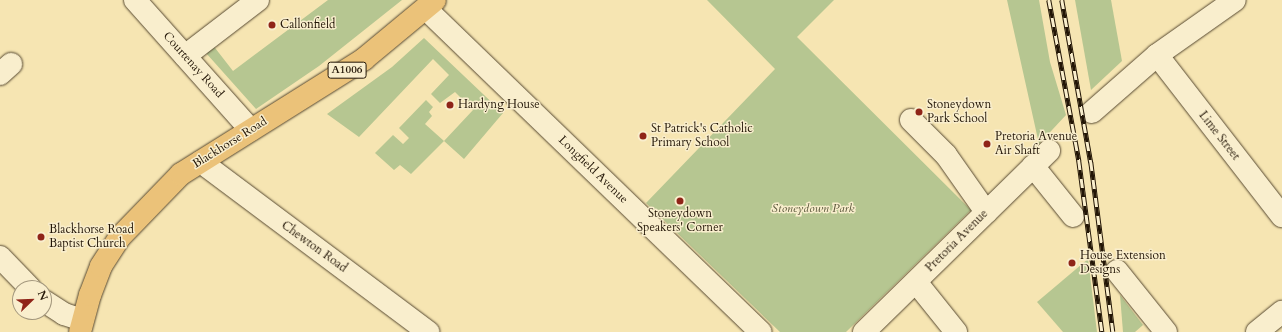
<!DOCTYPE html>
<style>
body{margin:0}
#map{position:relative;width:1282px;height:332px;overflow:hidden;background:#f6e5b2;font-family:Cardo,serif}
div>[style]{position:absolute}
.green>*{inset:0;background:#b6c691}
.roads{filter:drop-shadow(0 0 1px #574931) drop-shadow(0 0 1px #574931)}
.minor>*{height:22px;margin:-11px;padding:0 11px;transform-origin:11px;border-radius:11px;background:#f9eecd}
.major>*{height:22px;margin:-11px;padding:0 11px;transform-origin:11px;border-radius:11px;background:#ebc279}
.rail>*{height:4.5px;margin-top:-2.25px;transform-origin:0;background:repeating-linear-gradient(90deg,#f9eecd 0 9px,#221506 0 18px);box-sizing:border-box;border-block:1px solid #221506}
.dots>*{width:11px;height:11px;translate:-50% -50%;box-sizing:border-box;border:2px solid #f9eecd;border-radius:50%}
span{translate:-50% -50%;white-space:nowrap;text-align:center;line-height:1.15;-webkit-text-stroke:3px #f9eecd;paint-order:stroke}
.shield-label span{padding:1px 3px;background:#f9eecd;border:1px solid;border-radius:3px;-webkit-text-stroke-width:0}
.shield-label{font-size:11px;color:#221506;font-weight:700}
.poi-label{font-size:12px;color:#221506}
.left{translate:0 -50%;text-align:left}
.street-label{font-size:12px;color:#221506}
.park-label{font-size:12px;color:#565337;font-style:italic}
.north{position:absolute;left:12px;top:280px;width:40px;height:40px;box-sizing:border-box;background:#f9eecd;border:1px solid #a3977d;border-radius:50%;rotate:67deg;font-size:11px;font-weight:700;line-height:16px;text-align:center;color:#221506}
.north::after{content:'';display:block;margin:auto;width:14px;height:18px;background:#8f2418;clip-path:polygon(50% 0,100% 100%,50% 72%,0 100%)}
</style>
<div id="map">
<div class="green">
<i style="clip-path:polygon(328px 0,402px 0,319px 66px,256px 109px,206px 53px,212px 44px,233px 71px)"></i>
<i style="clip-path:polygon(707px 0,834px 0,797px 37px,971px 210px,846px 332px,780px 332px,646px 203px,775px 69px)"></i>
<i style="clip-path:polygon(1007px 0,1039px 0,1050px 62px,1066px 115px,1039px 144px)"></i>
<i style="clip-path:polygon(1075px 0,1111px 0,1122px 61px,1091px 90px)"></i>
<i style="clip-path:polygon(424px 38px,503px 113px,464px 159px,444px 141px,411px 174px,400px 165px,394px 170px,375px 153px,393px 135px,403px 144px,409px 138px,399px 128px,426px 100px,433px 107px,429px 112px,432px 116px,425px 124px,444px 141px,473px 110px,455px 92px,440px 103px,431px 94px,449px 75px,433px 59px,359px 137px,327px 114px,392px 67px)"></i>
<i style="clip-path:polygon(1088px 259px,1097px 332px,1063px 332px,1037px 302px)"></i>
<i style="clip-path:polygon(1120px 295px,1143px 325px,1135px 332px,1123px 332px)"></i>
</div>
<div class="roads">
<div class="minor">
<i style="left:135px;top:0;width:174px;rotate:48.3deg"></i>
<i style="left:426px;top:9px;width:465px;rotate:44deg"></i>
<i style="left:1157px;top:55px;width:204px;rotate:52.2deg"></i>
<i style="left:185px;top:56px;width:92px;rotate:-37.5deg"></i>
<i style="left:0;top:74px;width:15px;rotate:-42deg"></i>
<i style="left:1092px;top:112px;width:86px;rotate:-41.2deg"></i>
<i style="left:1157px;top:55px;width:95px;rotate:-35.2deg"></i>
<i style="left:911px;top:120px;width:49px;rotate:45deg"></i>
<i style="left:946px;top:155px;width:70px;rotate:54.9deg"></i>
<i style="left:201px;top:162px;width:284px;rotate:36.8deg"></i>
<i style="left:1033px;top:166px;width:64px;rotate:51.3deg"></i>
<i style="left:0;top:257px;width:43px;rotate:45.9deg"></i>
<i style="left:1117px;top:271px;width:78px;rotate:51.2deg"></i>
<i style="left:916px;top:282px;width:64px;rotate:51.3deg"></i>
<i style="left:44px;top:301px;width:24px;rotate:33deg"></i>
<i style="left:64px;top:314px;width:19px;rotate:18deg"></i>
<i style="left:864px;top:332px;width:259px;rotate:-44.4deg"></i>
<i style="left:1257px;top:332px;width:32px;rotate:-39deg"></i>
</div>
<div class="major">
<i style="left:80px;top:332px;width:38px;rotate:-75deg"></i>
<i style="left:90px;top:295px;width:31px;rotate:-69deg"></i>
<i style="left:101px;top:266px;width:33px;rotate:-57deg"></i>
<i style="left:119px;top:238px;width:89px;rotate:-45.9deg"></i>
<i style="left:181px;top:174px;width:216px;rotate:-32.1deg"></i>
<i style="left:364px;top:59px;width:92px;rotate:-39.7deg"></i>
</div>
</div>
<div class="rail">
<i style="left:1049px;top:0;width:164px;rotate:79.4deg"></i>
<i style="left:1079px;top:161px;width:173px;rotate:82.3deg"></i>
<i style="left:1062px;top:0;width:165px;rotate:79.9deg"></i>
<i style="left:1091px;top:162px;width:171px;rotate:82.6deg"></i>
</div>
<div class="dots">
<i style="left:272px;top:25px;background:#8f2418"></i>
<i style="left:450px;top:105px;background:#8f2418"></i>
<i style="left:919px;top:112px;background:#8f2418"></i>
<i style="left:643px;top:136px;background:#8f2418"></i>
<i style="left:987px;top:144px;background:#8f2418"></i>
<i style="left:680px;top:201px;background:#8f2418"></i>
<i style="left:41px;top:237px;background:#8f2418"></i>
<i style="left:1072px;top:263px;background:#8f2418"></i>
</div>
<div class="shield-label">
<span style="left:347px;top:70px">A1006</span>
</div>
<div class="poi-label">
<span class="left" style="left:280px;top:25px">Callonfield</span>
<span class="left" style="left:458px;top:105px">Hardyng House</span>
<span class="left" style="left:927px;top:112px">Stoneydown<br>Park School</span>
<span class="left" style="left:651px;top:136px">St Patrick's Catholic<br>Primary School</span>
<span class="left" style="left:995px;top:144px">Pretoria Avenue<br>Air Shaft</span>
<span style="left:680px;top:221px">Stoneydown<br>Speakers' Corner</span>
<span class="left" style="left:49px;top:237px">Blackhorse Road<br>Baptist Church</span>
<span class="left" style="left:1080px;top:263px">House Extension<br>Designs</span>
</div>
<div class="street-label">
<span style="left:193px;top:65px;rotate:48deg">Courtenay Road</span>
<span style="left:1219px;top:136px;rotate:52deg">Lime Street</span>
<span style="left:230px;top:143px;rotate:-32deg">Blackhorse Road</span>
<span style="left:593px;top:170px;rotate:44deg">Longfield Avenue</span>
<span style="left:957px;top:241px;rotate:-45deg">Pretoria Avenue</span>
<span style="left:314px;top:247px;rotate:36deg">Chewton Road</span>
</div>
<div class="park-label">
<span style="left:813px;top:209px">Stoneydown Park</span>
</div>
<div class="north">N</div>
</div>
